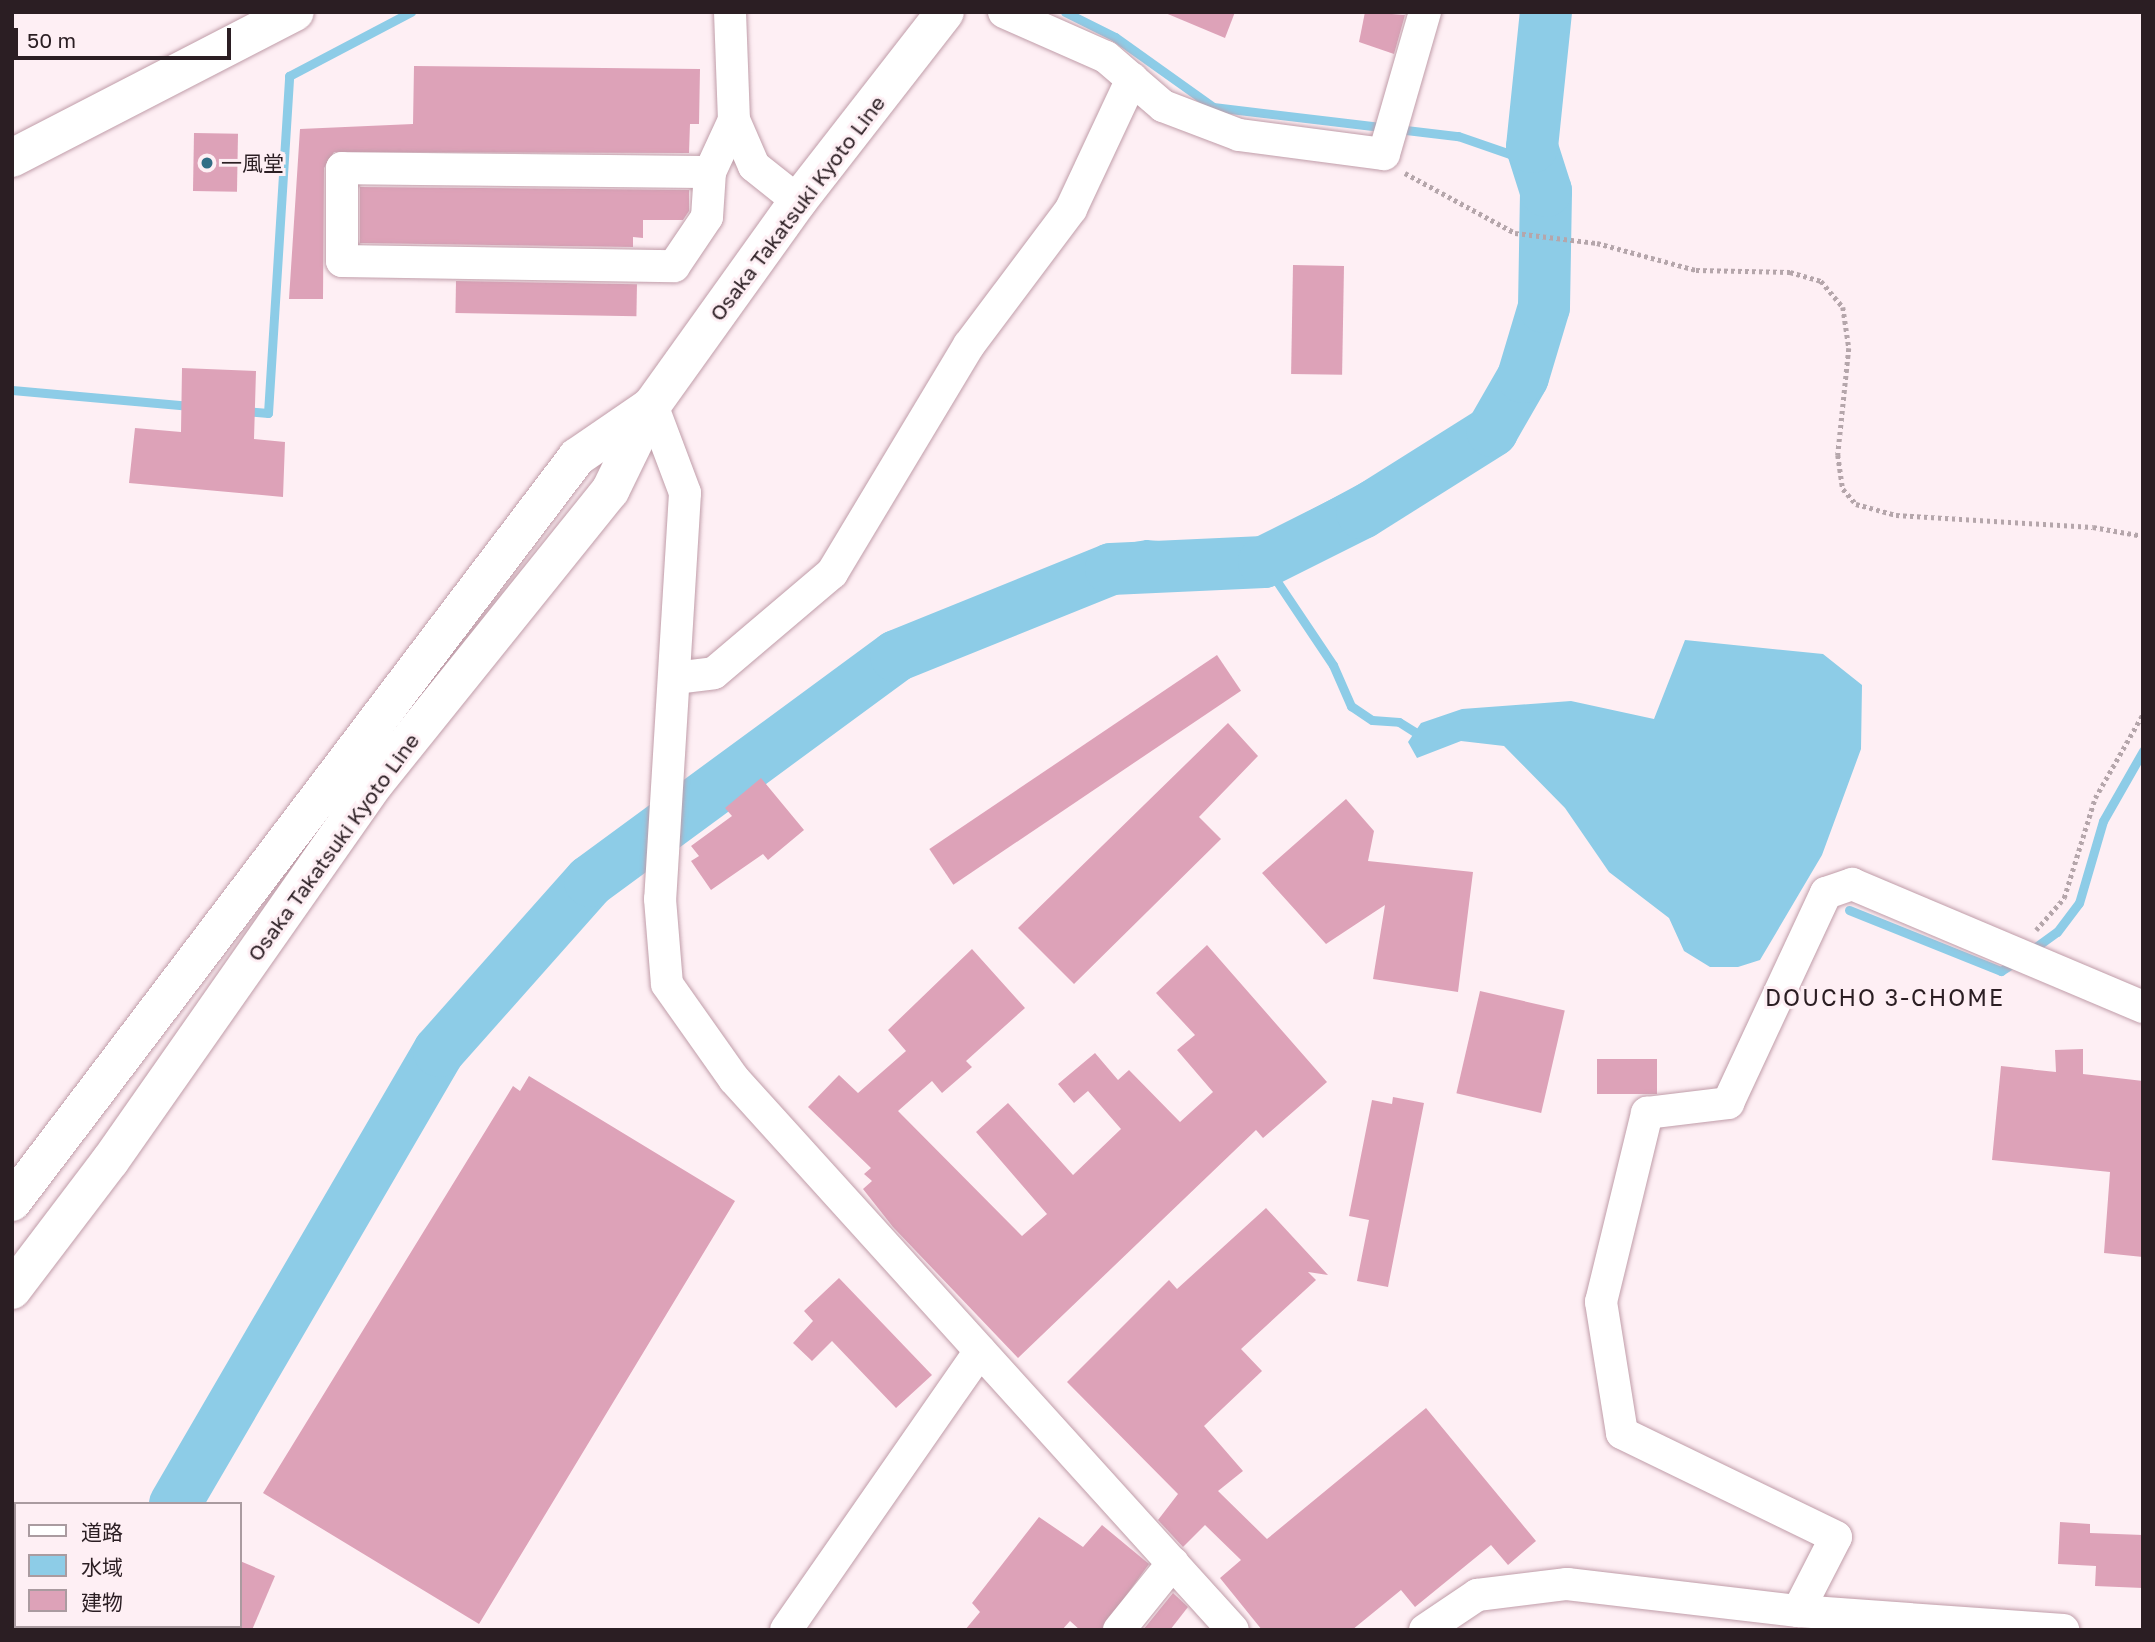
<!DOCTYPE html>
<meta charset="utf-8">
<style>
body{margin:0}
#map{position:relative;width:2155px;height:1642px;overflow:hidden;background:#feeff4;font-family:"Golos Text","Noto Sans JP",sans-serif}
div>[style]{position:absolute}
.water>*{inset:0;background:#8dcce7}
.stream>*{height:9px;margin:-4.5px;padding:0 4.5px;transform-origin:4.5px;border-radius:4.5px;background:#8dcce7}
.river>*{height:52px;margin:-26px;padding:0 26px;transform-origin:26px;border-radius:26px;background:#8dcce7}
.building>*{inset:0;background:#dda2b8;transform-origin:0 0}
.path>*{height:4.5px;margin-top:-2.25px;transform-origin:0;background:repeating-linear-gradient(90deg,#b5a6ab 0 3.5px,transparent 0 7px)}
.roads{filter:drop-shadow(0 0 2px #c09da9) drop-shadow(0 0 2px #c09da9)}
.minor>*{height:32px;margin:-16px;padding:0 16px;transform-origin:16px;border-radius:16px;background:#fff}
.major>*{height:38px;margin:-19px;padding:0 19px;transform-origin:19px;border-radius:19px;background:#fff}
.highway>*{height:38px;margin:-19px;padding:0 19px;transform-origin:19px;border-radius:19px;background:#fff}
.dots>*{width:19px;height:19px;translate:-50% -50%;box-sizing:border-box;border:4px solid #feeff4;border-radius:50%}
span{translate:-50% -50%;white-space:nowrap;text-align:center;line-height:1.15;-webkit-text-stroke:6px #feeff4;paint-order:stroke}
.poi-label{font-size:21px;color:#2b1e23}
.left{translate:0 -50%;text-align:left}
.street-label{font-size:21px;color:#2b1e23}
.neighbourhood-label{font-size:23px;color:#2b1e23;letter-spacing:2px}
.frame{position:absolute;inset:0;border:14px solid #2b1e23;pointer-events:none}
.legend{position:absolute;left:14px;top:1502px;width:228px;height:126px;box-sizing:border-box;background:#feeff4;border:2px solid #aa9ba0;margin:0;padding:9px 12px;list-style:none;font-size:21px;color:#2b1e23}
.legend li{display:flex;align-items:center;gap:14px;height:35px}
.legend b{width:35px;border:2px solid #aa9ba0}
.scale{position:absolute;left:14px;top:28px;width:217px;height:32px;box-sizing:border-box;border:4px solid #2b1e23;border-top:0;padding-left:9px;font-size:21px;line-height:24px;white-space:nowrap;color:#2b1e23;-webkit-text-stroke:5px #feeff4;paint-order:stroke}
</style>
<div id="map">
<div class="water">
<i style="clip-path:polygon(1685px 640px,1823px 654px,1862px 685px,1861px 749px,1822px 855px,1760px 960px,1738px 967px,1710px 967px,1684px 951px,1669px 918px,1609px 872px,1565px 808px,1504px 746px,1461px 741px,1417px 758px,1408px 742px,1421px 723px,1462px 709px,1571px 701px,1654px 719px)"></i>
</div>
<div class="stream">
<i style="left:1065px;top:12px;width:56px;rotate:26.6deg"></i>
<i style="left:1115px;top:37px;width:120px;rotate:35.5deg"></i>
<i style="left:1213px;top:107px;width:247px;rotate:6.8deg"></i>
<i style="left:1458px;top:136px;width:79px;rotate:19.1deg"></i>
<i style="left:1551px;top:127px;width:116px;rotate:-83.6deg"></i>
<i style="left:12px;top:390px;width:182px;rotate:5.1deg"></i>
<i style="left:245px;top:411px;width:23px;rotate:5deg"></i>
<i style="left:268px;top:413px;width:338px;rotate:-86.4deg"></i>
<i style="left:289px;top:76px;width:138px;rotate:-27.7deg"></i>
<i style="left:1264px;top:562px;width:124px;rotate:56.2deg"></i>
<i style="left:1333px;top:665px;width:45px;rotate:66.3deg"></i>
<i style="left:1351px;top:706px;width:25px;rotate:34deg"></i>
<i style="left:1372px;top:720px;width:27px;rotate:4deg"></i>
<i style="left:1399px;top:722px;width:19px;rotate:32deg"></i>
<i style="left:673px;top:795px;width:267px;rotate:-35.4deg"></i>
<i style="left:891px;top:640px;width:239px;rotate:-22.2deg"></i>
<i style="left:1112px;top:550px;width:35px;rotate:-10deg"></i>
<i style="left:1146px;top:544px;width:86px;rotate:4.7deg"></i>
<i style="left:1232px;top:551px;width:23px;rotate:-15deg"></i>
<i style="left:1254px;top:545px;width:241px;rotate:-28.3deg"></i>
<i style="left:1466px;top:431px;width:59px;rotate:-53.3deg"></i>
<i style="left:1501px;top:384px;width:103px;rotate:-73.7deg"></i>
<i style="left:1530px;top:285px;width:89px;rotate:-91.9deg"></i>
<i style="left:1849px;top:910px;width:164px;rotate:21.9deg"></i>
<i style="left:2001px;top:971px;width:20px;rotate:-33deg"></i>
<i style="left:2029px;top:952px;width:34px;rotate:-36deg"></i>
<i style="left:2057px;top:932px;width:36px;rotate:-53deg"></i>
<i style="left:2079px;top:903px;width:85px;rotate:-73.7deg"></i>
<i style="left:2103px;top:821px;width:81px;rotate:-60.3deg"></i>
<i style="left:156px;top:1504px;width:545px;rotate:-59.96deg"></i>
<i style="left:429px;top:1032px;width:229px;rotate:-47.8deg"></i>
<i style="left:583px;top:862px;width:94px;rotate:-36.4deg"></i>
<i style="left:89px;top:1630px;width:4px;rotate:-63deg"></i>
</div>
<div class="river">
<i style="left:175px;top:1504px;width:524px;rotate:-59.77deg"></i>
<i style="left:439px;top:1051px;width:227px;rotate:-48.4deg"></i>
<i style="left:590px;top:881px;width:380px;rotate:-36.3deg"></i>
<i style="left:896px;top:656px;width:232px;rotate:-22deg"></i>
<i style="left:1111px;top:569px;width:153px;rotate:-2.6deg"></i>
<i style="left:1264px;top:562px;width:110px;rotate:-26.6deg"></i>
<i style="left:1362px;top:513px;width:154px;rotate:-32.2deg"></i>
<i style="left:1492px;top:431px;width:62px;rotate:-60.1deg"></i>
<i style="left:1523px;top:377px;width:73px;rotate:-73.3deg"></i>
<i style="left:1544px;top:307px;width:116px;rotate:-89deg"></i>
<i style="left:1546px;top:191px;width:46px;rotate:-107.7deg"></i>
<i style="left:1532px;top:147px;width:136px;rotate:-84.1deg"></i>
<i style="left:108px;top:1630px;width:4px;rotate:-76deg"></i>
</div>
<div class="building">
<i style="clip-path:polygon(1163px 12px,1235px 12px,1225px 38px)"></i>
<i style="clip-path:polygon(1365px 12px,1405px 15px,1394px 54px,1359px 42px)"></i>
<i style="clip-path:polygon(414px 66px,700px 69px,699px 124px,690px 124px,689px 153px,334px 152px,324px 168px,323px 299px,289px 299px,300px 129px,413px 124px)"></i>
<i style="left:194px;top:133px;width:44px;height:58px;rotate:1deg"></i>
<i style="clip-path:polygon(360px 187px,689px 190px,689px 211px,683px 220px,643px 220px,643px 238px,633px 237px,633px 247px,360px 243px)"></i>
<i style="left:1293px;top:265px;width:51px;height:109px;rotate:1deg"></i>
<i style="left:456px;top:281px;width:181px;height:32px;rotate:1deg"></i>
<i style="clip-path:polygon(182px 368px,256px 371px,254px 439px,285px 442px,283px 497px,129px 483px,135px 428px,181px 432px)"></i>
<i style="left:1217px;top:655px;width:43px;height:347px;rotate:56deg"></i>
<i style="clip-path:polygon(1228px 723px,1258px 756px,1199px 817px,1221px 839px,1074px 984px,1018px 928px)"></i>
<i style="clip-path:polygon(761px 778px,804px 830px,768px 860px,763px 854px,711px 890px,691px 861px,699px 856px,691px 846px,732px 816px,725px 808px)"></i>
<i style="clip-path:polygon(1346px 799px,1374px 831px,1368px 861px,1473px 872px,1458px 992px,1373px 979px,1385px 905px,1326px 944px,1262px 873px)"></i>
<i style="clip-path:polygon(1207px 945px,1327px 1082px,1263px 1138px,1256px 1130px,1018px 1358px,893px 1227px,863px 1189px,872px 1181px,864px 1174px,871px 1168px,808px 1107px,839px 1075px,858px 1093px,906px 1051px,888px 1030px,972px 949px,1025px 1008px,966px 1061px,972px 1067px,942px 1093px,932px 1081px,898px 1111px,1022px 1236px,1047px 1214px,976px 1132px,1008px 1103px,1073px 1175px,1121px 1129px,1088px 1091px,1074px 1103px,1058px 1084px,1095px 1053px,1118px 1080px,1129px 1070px,1180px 1122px,1213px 1092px,1177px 1050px,1195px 1035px,1156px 993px)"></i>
<i style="left:1480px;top:991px;width:87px;height:105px;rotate:13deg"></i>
<i style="clip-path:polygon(2083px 1049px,2083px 1074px,2143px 1081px,2143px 1257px,2104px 1253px,2110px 1172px,1992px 1160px,2001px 1066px,2056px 1072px,2055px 1050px)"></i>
<i style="left:1597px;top:1059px;width:60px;height:35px"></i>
<i style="clip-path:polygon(529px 1076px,735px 1201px,479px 1624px,263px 1493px,513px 1086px,520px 1091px)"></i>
<i style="clip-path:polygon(1393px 1097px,1424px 1103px,1388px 1287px,1357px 1281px,1369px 1220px,1349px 1216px,1372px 1100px,1392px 1104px)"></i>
<i style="clip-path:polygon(1266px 1208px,1328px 1275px,1308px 1272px,1316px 1280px,1241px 1349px,1262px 1371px,1204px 1426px,1243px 1471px,1218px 1491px,1267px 1539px,1426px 1408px,1536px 1541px,1508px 1565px,1491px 1545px,1415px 1607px,1401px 1590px,1352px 1630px,1262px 1630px,1220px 1578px,1241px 1560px,1205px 1525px,1183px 1547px,1158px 1520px,1178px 1494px,1067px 1382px,1169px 1280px,1177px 1289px)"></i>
<i style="clip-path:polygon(839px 1278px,932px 1375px,896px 1408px,832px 1341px,812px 1361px,793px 1343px,813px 1321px,804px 1311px)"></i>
<i style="clip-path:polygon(1039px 1517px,1083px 1547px,1102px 1525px,1149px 1564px,1101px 1630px,1080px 1630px,1070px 1621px,1062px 1630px,965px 1630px,980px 1612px,972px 1603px)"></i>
<i style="clip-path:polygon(2060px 1522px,2090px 1524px,2090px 1533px,2143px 1535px,2143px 1588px,2095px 1586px,2096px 1566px,2058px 1564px)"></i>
<i style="clip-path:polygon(240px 1561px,275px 1576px,252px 1630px,240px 1630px)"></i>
<i style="clip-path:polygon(1173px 1593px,1188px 1607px,1170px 1630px,1143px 1630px)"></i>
</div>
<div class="path">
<i style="left:1405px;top:173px;width:125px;rotate:28.6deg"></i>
<i style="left:1515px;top:233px;width:83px;rotate:7deg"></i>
<i style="left:1597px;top:243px;width:103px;rotate:15.3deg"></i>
<i style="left:1696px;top:270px;width:94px;rotate:1.2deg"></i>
<i style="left:1790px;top:272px;width:32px;rotate:16deg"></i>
<i style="left:1821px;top:281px;width:34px;rotate:50deg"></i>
<i style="left:1843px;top:307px;width:41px;rotate:81.7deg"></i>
<i style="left:1849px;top:348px;width:108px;rotate:95.9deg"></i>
<i style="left:1838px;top:455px;width:34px;rotate:82deg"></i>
<i style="left:1843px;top:489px;width:20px;rotate:49deg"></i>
<i style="left:1856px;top:504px;width:41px;rotate:15.4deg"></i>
<i style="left:1896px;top:515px;width:197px;rotate:3.5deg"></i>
<i style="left:2093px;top:527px;width:51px;rotate:10.2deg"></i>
<i style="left:2036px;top:930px;width:43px;rotate:-48.8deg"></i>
<i style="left:2064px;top:898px;width:105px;rotate:-72.8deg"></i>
<i style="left:2095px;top:798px;width:97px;rotate:-60.3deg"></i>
</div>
<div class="roads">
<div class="minor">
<i style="left:730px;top:12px;width:108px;rotate:87.9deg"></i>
<i style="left:734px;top:120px;width:50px;rotate:66.5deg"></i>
<i style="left:754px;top:166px;width:56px;rotate:38.5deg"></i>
<i style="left:1004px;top:12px;width:111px;rotate:23.8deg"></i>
<i style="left:1106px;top:57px;width:75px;rotate:40.7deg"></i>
<i style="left:1163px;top:106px;width:81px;rotate:20.9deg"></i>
<i style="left:1239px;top:135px;width:146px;rotate:7.5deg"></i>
<i style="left:1384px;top:154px;width:148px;rotate:-73.9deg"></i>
<i style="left:710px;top:172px;width:368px;rotate:-179.4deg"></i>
<i style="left:342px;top:168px;width:93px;rotate:90deg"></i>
<i style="left:342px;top:261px;width:332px;rotate:0.9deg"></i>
<i style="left:674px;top:266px;width:59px;rotate:-56deg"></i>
<i style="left:707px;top:217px;width:45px;rotate:-86.2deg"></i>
<i style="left:710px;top:172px;width:57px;rotate:-65.2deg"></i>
<i style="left:652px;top:405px;width:94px;rotate:69.4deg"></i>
<i style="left:685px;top:493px;width:407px;rotate:93.5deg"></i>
<i style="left:660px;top:899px;width:85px;rotate:85.3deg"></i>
<i style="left:667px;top:984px;width:116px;rotate:54.8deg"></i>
<i style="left:734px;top:1079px;width:743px;rotate:47.84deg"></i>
<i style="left:675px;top:678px;width:39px;rotate:-7deg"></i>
<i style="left:714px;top:673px;width:155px;rotate:-40.3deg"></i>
<i style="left:832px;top:573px;width:266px;rotate:-59deg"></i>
<i style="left:969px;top:345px;width:170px;rotate:-53.1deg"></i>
<i style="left:1071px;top:209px;width:144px;rotate:-64.9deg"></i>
<i style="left:1798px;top:1611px;width:83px;rotate:-62.8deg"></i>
<i style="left:1836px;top:1537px;width:238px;rotate:-154.1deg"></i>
<i style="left:1622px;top:1433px;width:133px;rotate:-99.1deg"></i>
<i style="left:1601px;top:1302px;width:195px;rotate:-76.3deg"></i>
<i style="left:1647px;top:1113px;width:82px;rotate:-7deg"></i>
<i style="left:1728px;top:1103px;width:232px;rotate:-65deg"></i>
<i style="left:1826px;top:893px;width:28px;rotate:-19deg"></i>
<i style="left:1852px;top:884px;width:316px;rotate:22.9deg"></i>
<i style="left:786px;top:1630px;width:340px;rotate:-55.2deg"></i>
<i style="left:1119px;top:1630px;width:86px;rotate:-51.1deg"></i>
<i style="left:1425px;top:1630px;width:63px;rotate:-33.9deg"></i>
<i style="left:1477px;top:1595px;width:91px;rotate:-7deg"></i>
<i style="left:1567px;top:1584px;width:233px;rotate:6.7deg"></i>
<i style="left:1798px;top:1611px;width:266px;rotate:4.1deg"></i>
</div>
<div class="major">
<i style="left:12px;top:1202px;width:935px;rotate:-52.82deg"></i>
<i style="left:577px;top:457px;width:88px;rotate:-34.4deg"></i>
<i style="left:12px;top:1290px;width:162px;rotate:-52.8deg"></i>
<i style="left:110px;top:1161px;width:462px;rotate:-55deg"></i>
<i style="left:375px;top:783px;width:375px;rotate:-51.2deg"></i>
<i style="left:610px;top:491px;width:96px;rotate:-64deg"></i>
<i style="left:652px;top:405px;width:251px;rotate:-54.4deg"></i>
<i style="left:798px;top:201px;width:239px;rotate:-52.1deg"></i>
</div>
<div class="highway">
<i style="left:12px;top:158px;width:318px;rotate:-27.3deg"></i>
</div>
</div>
<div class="dots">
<i style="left:207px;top:163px;background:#326e86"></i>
</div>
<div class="poi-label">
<span class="left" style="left:221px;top:163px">一風堂</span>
</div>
<div class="street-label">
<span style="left:797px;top:208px;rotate:-53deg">Osaka Takatsuki Kyoto Line</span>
<span style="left:333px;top:847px;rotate:-54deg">Osaka Takatsuki Kyoto Line</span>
</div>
<div class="neighbourhood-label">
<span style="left:1885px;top:997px">DOUCHO 3-CHOME</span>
</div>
<div class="frame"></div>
<ul class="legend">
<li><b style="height:9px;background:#fff"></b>道路</li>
<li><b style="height:19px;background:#8dcce7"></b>水域</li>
<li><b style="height:19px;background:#dda2b8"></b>建物</li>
</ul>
<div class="scale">50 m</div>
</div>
